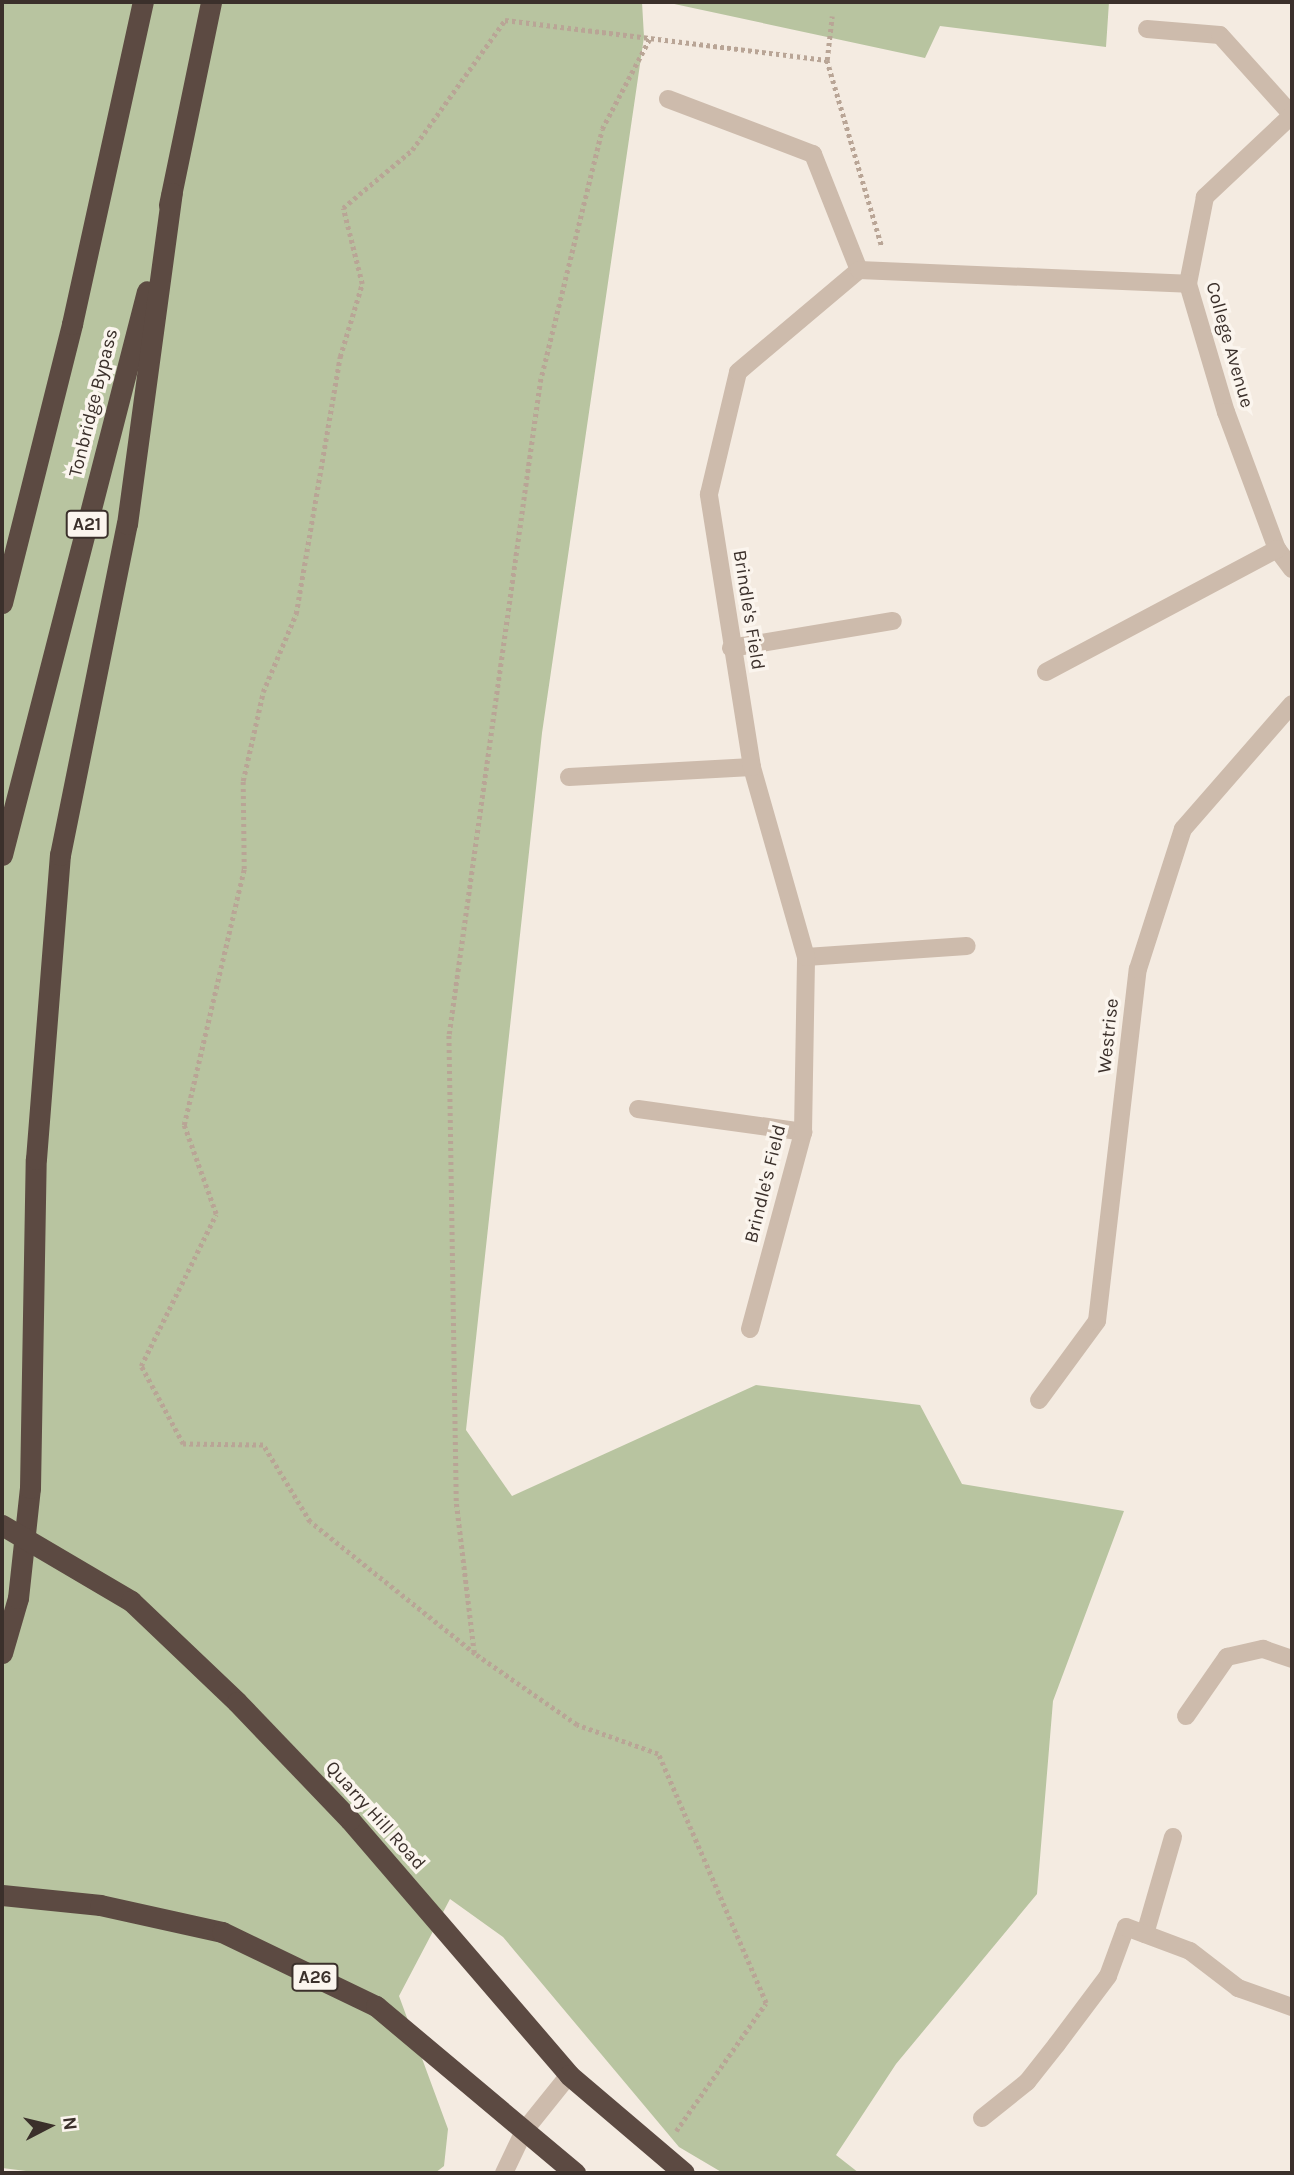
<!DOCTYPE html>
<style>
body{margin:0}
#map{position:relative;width:1294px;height:2175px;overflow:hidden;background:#f4ebe1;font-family:Karla,sans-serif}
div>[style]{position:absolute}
.green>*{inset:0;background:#b8c4a0}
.path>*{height:4.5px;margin-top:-2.25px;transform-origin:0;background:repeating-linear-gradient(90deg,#b9a596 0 3.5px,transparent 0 7px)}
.minor>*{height:18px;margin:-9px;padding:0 9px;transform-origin:9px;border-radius:9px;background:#cdbbac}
.highway>*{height:21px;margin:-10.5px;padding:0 10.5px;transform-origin:10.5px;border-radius:10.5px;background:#5c4a42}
.highway-bridge>*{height:21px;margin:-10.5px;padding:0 10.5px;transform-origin:10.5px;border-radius:10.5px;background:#5c4a42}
span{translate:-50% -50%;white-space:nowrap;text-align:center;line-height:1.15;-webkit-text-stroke:7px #fbf5ee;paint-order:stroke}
.shield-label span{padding:2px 5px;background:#fbf5ee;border:2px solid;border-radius:5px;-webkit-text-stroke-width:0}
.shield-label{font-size:18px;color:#3b302b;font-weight:700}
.street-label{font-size:19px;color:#3b302b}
.frame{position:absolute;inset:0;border:4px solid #3b302b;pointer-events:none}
.north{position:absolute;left:14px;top:2091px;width:70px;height:70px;-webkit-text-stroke:5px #fbf5ee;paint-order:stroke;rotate:83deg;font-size:19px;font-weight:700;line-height:28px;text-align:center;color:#3b302b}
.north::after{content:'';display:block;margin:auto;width:24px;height:32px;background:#3b302b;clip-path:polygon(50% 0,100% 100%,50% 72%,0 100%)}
</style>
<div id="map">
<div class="green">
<i style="clip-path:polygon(2px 2px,642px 2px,644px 37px,542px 733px,466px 1430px,512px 1496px,756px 1385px,920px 1405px,962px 1484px,1124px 1511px,1053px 1701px,1037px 1894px,896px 2064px,836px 2155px,859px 2173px,723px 2173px,679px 2147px,503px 1937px,450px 1899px,399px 1996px,448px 2129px,444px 2166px,435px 2173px,42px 2173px,2px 2168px)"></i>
<i style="clip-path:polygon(665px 2px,1109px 2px,1106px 47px,940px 26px,925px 58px)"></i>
</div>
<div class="path">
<i style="left:827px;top:60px;width:44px;rotate:-83.5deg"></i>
<i style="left:474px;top:1653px;width:153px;rotate:-96.8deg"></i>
<i style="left:456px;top:1501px;width:467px;rotate:-90.9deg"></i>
<i style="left:449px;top:1034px;width:658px;rotate:-82.05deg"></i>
<i style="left:540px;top:382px;width:260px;rotate:-76.2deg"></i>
<i style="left:602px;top:129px;width:103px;rotate:-62.2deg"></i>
<i style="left:676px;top:2131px;width:156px;rotate:-54.9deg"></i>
<i style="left:766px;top:2003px;width:271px;rotate:-113.4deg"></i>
<i style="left:658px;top:1754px;width:86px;rotate:-160.3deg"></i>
<i style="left:577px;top:1725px;width:124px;rotate:-145.2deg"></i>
<i style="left:475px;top:1654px;width:211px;rotate:-141.3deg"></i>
<i style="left:310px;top:1522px;width:90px;rotate:-121.4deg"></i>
<i style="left:263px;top:1445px;width:80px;rotate:-179.3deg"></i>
<i style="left:183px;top:1444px;width:89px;rotate:-118.3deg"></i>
<i style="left:141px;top:1366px;width:169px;rotate:-63.7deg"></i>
<i style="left:216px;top:1214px;width:95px;rotate:-109.8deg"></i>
<i style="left:184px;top:1125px;width:263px;rotate:-76.8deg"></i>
<i style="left:244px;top:869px;width:88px;rotate:-90.7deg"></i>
<i style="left:243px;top:781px;width:91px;rotate:-77.3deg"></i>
<i style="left:263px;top:692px;width:85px;rotate:-67.1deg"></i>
<i style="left:296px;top:614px;width:261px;rotate:-80.3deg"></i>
<i style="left:340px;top:357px;width:76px;rotate:-73.2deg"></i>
<i style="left:362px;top:284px;width:78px;rotate:-104deg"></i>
<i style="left:343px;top:208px;width:90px;rotate:-40deg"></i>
<i style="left:412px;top:150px;width:160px;rotate:-54.4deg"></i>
<i style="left:505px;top:20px;width:324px;rotate:7.1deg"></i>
<i style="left:827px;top:60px;width:195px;rotate:73.6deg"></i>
</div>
<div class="minor">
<i style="left:1147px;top:29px;width:73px;rotate:4.7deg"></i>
<i style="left:1220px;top:35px;width:108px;rotate:48deg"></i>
<i style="left:668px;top:99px;width:155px;rotate:20.8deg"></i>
<i style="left:813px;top:154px;width:125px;rotate:68.4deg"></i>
<i style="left:1292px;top:115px;width:120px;rotate:136.7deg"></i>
<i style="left:1205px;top:197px;width:89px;rotate:101.1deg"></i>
<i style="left:1188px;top:284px;width:134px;rotate:73.5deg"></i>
<i style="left:1226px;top:412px;width:146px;rotate:69.6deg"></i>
<i style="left:1277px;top:549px;width:25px;rotate:53deg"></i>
<i style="left:731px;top:648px;width:164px;rotate:-9.5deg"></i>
<i style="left:1046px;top:672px;width:262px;rotate:-28deg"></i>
<i style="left:569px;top:777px;width:183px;rotate:-3.1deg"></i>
<i style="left:806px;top:957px;width:161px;rotate:-3.9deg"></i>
<i style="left:638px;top:1109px;width:167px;rotate:7.9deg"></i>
<i style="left:750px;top:1329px;width:204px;rotate:-74.9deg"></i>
<i style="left:803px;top:1132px;width:175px;rotate:-89deg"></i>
<i style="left:806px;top:957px;width:198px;rotate:-105.9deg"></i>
<i style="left:752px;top:767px;width:276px;rotate:-99deg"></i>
<i style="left:709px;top:494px;width:125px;rotate:-76.6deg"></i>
<i style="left:738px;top:372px;width:158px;rotate:-40.1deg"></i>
<i style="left:859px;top:270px;width:329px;rotate:2.4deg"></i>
<i style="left:1039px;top:1400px;width:98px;rotate:-53.7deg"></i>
<i style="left:1097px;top:1321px;width:354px;rotate:-83.4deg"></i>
<i style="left:1138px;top:969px;width:147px;rotate:-72.2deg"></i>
<i style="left:1183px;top:829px;width:166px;rotate:-48.9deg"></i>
<i style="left:1186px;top:1716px;width:72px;rotate:-55.2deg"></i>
<i style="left:1227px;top:1657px;width:37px;rotate:-13deg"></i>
<i style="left:1263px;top:1649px;width:31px;rotate:19deg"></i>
<i style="left:1145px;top:1934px;width:101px;rotate:-73.9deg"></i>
<i style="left:982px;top:2118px;width:58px;rotate:-38.7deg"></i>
<i style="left:1027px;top:2082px;width:48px;rotate:-51.7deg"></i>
<i style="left:1057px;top:2044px;width:85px;rotate:-53.1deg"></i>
<i style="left:1108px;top:1976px;width:52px;rotate:-69.8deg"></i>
<i style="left:1126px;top:1927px;width:68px;rotate:20.6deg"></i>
<i style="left:1190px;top:1951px;width:61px;rotate:37.6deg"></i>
<i style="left:1238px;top:1988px;width:57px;rotate:19.4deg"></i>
<i style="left:504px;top:2173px;width:47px;rotate:-64.5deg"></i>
<i style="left:524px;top:2131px;width:72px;rotate:-51.2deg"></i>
</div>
<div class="highway">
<i style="left:169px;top:205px;width:207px;rotate:-78.3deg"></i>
<i style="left:2px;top:603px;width:288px;rotate:-75.9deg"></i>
<i style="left:72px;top:324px;width:330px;rotate:-77.6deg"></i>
<i style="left:2px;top:855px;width:582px;rotate:-75.58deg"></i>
<i style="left:2px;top:1653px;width:57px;rotate:-73.8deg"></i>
<i style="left:18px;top:1598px;width:111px;rotate:-83.8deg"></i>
<i style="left:30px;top:1488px;width:329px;rotate:-89deg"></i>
<i style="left:36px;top:1159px;width:305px;rotate:-85.5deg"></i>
<i style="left:60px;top:855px;width:338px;rotate:-78.6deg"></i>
<i style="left:127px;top:524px;width:334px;rotate:-82.3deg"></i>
<i style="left:350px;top:1820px;width:336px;rotate:49.3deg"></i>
<i style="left:569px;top:2075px;width:151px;rotate:40.4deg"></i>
<i style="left:2px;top:1895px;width:99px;rotate:5.8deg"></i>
<i style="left:100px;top:1905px;width:125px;rotate:12.5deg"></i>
<i style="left:222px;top:1932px;width:171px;rotate:25.7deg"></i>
<i style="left:376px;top:2006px;width:260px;rotate:40deg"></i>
</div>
<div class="highway-bridge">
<i style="left:2px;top:1525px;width:150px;rotate:30.5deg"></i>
<i style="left:131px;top:1601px;width:146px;rotate:43.6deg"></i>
<i style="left:237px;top:1702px;width:163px;rotate:46.2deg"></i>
</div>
<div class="shield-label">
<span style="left:87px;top:524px">A21</span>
<span style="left:315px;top:1977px">A26</span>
</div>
<div class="street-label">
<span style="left:1229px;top:345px;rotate:74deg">College Avenue</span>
<span style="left:94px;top:403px;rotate:-76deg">Tonbridge Bypass</span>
<span style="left:748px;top:610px;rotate:81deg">Brindle's Field</span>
<span style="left:1109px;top:1036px;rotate:-84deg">Westrise</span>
<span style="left:766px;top:1184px;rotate:-76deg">Brindle's Field</span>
<span style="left:375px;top:1816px;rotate:48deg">Quarry Hill Road</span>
</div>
<div class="frame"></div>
<div class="north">N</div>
</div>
